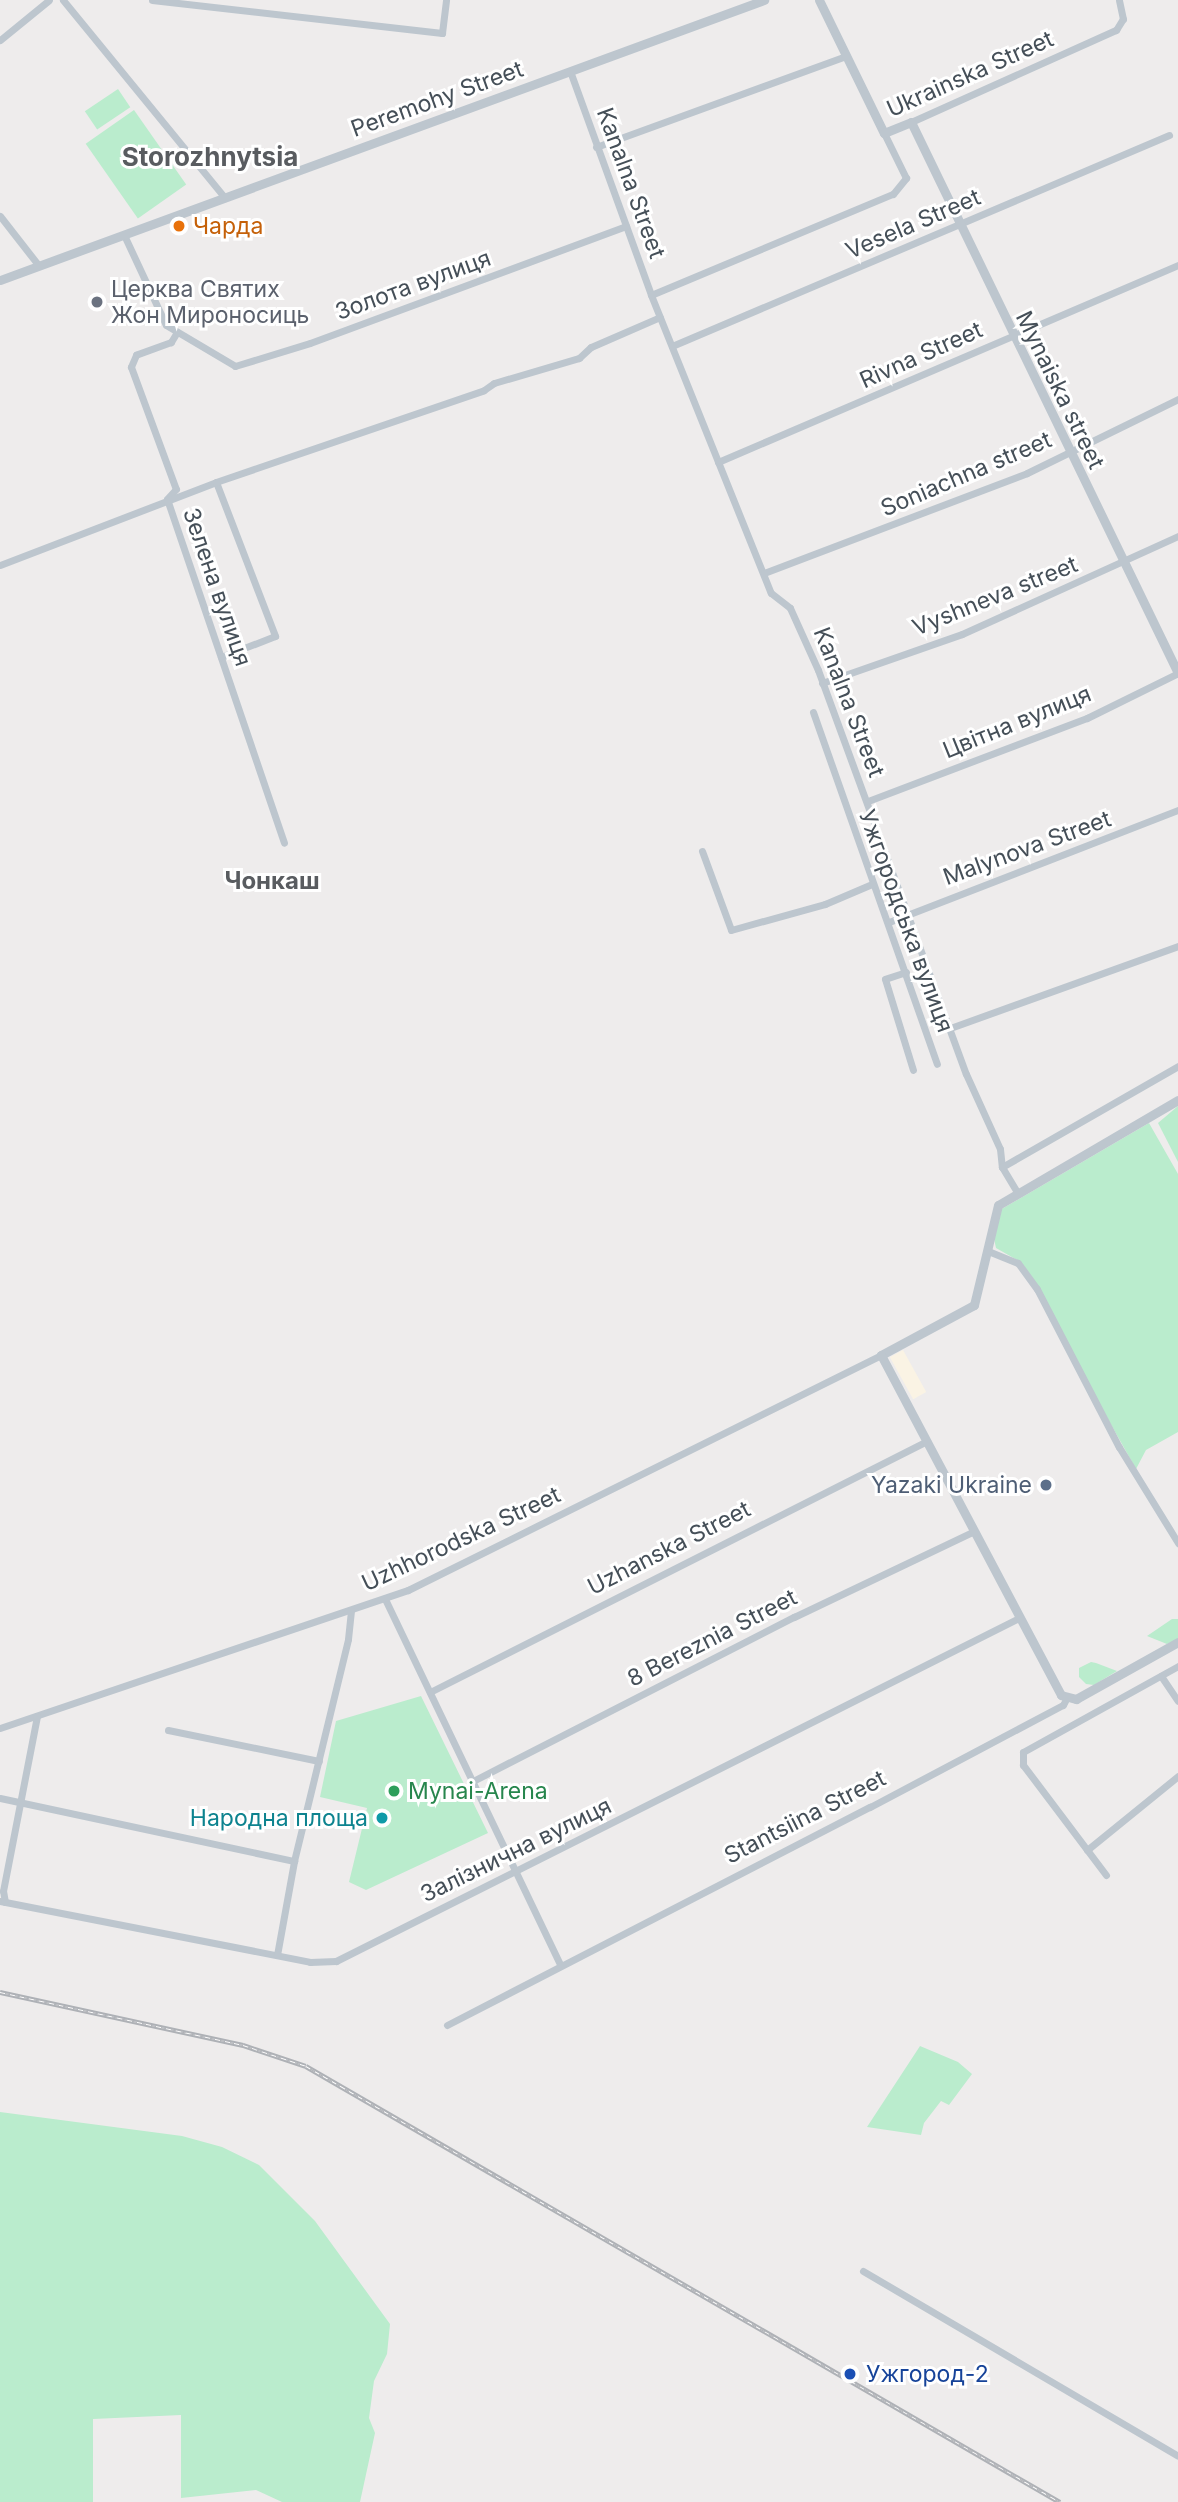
<!DOCTYPE html>
<meta charset="utf-8">
<style>
body{margin:0}
#map{position:relative;width:1178px;height:2502px;overflow:hidden;background:#eeecec;font-family:Inter,sans-serif}
div>[style]{position:absolute}
.commercial>*{inset:0;background:#faf3e4;transform-origin:0 0}
.green>*{inset:0;background:#baeccd;transform-origin:0 0}
.minor>*{height:7px;margin:-3.5px;padding:0 3.5px;transform-origin:3.5px;border-radius:3.5px;background:#bdc6ce}
.tertiary>*{height:9px;margin:-4.5px;padding:0 4.5px;transform-origin:4.5px;border-radius:4.5px;background:#bdc6ce}
.rail>*{height:4.5px;margin-top:-2.25px;transform-origin:0;background:repeating-linear-gradient(90deg,#fff 0 5px,#aeb1b6 0 10px);box-sizing:border-box;border-block:2px solid #aeb1b6}
.dots>*{width:19px;height:19px;translate:-50% -50%;box-sizing:border-box;border:4px solid #fff;border-radius:50%}
span{translate:-50% -50%;white-space:nowrap;text-align:center;line-height:1.15;-webkit-text-stroke:6px #fff;paint-order:stroke}
.street-label{font-size:23px;color:#454f58}
.food-label{font-size:23px;color:#c56008}
.left{translate:0 -50%;text-align:left}
.worship-label{font-size:23px;color:#5b616d}
.service-label{font-size:23px;color:#4e5e75}
.right{translate:-100% -50%;text-align:right}
.leisure-label{font-size:23px;color:#27864d}
.culture-label{font-size:23px;color:#0d838f}
.transit-label{font-size:23px;color:#164399}
.neighbourhood-label{font-size:24px;color:#595c60;font-weight:700}
.quarter-label{font-size:26px;color:#595c60;font-weight:700}
</style>
<div id="map">
<div class="commercial">
<i style="left:903px;top:1350px;width:48px;height:15px;rotate:61deg"></i>
</div>
<div class="green">
<i style="left:118px;top:89px;width:22px;height:40px;rotate:56deg"></i>
<i style="left:134px;top:110px;width:91px;height:59px;rotate:55deg"></i>
<i style="clip-path:polygon(1178px 1106px,1178px 1162px,1158px 1123px)"></i>
<i style="clip-path:polygon(1149px 1123px,1178px 1174px,1178px 1432px,1146px 1450px,1136px 1469px,1019px 1261px,996px 1248px,993px 1234px,1000px 1210px)"></i>
<i style="clip-path:polygon(1172px 1619px,1178px 1619px,1178px 1639px,1167px 1644px,1147px 1636px)"></i>
<i style="clip-path:polygon(1091px 1662px,1096px 1663px,1117px 1671px,1094px 1685px,1086px 1684px,1079px 1677px,1079px 1668px)"></i>
<i style="clip-path:polygon(421px 1696px,488px 1833px,366px 1890px,349px 1882px,367px 1808px,320px 1797px,336px 1721px)"></i>
<i style="clip-path:polygon(920px 2046px,958px 2062px,972px 2074px,949px 2105px,941px 2101px,924px 2123px,921px 2135px,867px 2127px)"></i>
<i style="clip-path:polygon(0 2112px,182px 2136px,222px 2147px,259px 2165px,315px 2221px,390px 2324px,387px 2354px,374px 2381px,369px 2418px,375px 2433px,360px 2502px,282px 2502px,256px 2490px,181px 2498px,181px 2415px,93px 2419px,93px 2502px,0 2502px)"></i>
</div>
<div class="minor">
<i style="left:63px;top:0;width:256px;rotate:50.7deg"></i>
<i style="left:152px;top:0;width:292px;rotate:6.5deg"></i>
<i style="left:442px;top:33px;width:33px;rotate:-83deg"></i>
<i style="left:0;top:40px;width:63px;rotate:-39.2deg"></i>
<i style="left:570px;top:71px;width:238px;rotate:70.1deg"></i>
<i style="left:651px;top:295px;width:321px;rotate:68.1deg"></i>
<i style="left:771px;top:593px;width:24px;rotate:38deg"></i>
<i style="left:790px;top:608px;width:68px;rotate:65.7deg"></i>
<i style="left:818px;top:670px;width:430px;rotate:69.9deg"></i>
<i style="left:966px;top:1074px;width:82px;rotate:65.6deg"></i>
<i style="left:1000px;top:1149px;width:18px;rotate:84deg"></i>
<i style="left:1002px;top:1167px;width:29px;rotate:59deg"></i>
<i style="left:911px;top:122px;width:225px;rotate:-24.2deg"></i>
<i style="left:1116px;top:30px;width:13px;rotate:-58deg"></i>
<i style="left:1123px;top:19px;width:19px;rotate:-102deg"></i>
<i style="left:596px;top:147px;width:266px;rotate:-20deg"></i>
<i style="left:0;top:216px;width:63px;rotate:52deg"></i>
<i style="left:124px;top:235px;width:99px;rotate:65deg"></i>
<i style="left:166px;top:325px;width:80px;rotate:30.7deg"></i>
<i style="left:235px;top:366px;width:78px;rotate:-17deg"></i>
<i style="left:310px;top:343px;width:337px;rotate:-20.3deg"></i>
<i style="left:651px;top:295px;width:262px;rotate:-22.7deg"></i>
<i style="left:893px;top:194px;width:21px;rotate:-51deg"></i>
<i style="left:906px;top:178px;width:50px;rotate:-116.1deg"></i>
<i style="left:177px;top:332px;width:12px;rotate:121deg"></i>
<i style="left:171px;top:342px;width:37px;rotate:160deg"></i>
<i style="left:136px;top:355px;width:13px;rotate:113deg"></i>
<i style="left:131px;top:367px;width:130px;rotate:69.8deg"></i>
<i style="left:176px;top:489px;width:13px;rotate:132deg"></i>
<i style="left:167px;top:499px;width:363px;rotate:71.2deg"></i>
<i style="left:672px;top:346px;width:540px;rotate:-23deg"></i>
<i style="left:718px;top:462px;width:500px;rotate:-23.18deg"></i>
<i style="left:216px;top:482px;width:165px;rotate:69deg"></i>
<i style="left:275px;top:636px;width:58px;rotate:158.7deg"></i>
<i style="left:0;top:565px;width:231px;rotate:-21deg"></i>
<i style="left:216px;top:482px;width:283px;rotate:-18.9deg"></i>
<i style="left:484px;top:390px;width:12px;rotate:-35deg"></i>
<i style="left:494px;top:383px;width:89px;rotate:-16.4deg"></i>
<i style="left:579px;top:358px;width:16px;rotate:-43deg"></i>
<i style="left:591px;top:347px;width:75px;rotate:-23.5deg"></i>
<i style="left:764px;top:573px;width:281px;rotate:-20.8deg"></i>
<i style="left:1027px;top:473px;width:168px;rotate:-26.1deg"></i>
<i style="left:822px;top:683px;width:148px;rotate:-19.3deg"></i>
<i style="left:962px;top:634px;width:237px;rotate:-24.4deg"></i>
<i style="left:813px;top:712px;width:373px;rotate:70.6deg"></i>
<i style="left:868px;top:801px;width:234px;rotate:-20.8deg"></i>
<i style="left:1087px;top:718px;width:102px;rotate:-26.3deg"></i>
<i style="left:702px;top:851px;width:84px;rotate:69.8deg"></i>
<i style="left:731px;top:930px;width:98px;rotate:-15.5deg"></i>
<i style="left:825px;top:904px;width:51px;rotate:-23.1deg"></i>
<i style="left:889px;top:922px;width:310px;rotate:-21.2deg"></i>
<i style="left:906px;top:972px;width:22px;rotate:162deg"></i>
<i style="left:885px;top:979px;width:95px;rotate:72.9deg"></i>
<i style="left:953px;top:1027px;width:239px;rotate:-19.8deg"></i>
<i style="left:1002px;top:1167px;width:203px;rotate:-29.8deg"></i>
<i style="left:988px;top:1251px;width:32px;rotate:22deg"></i>
<i style="left:1018px;top:1263px;width:32px;rotate:54deg"></i>
<i style="left:1037px;top:1289px;width:178px;rotate:62.6deg"></i>
<i style="left:1119px;top:1447px;width:113px;rotate:58.4deg"></i>
<i style="left:385px;top:1599px;width:405px;rotate:64.4deg"></i>
<i style="left:1161px;top:1676px;width:30px;rotate:56deg"></i>
<i style="left:430px;top:1692px;width:557px;rotate:-26.8deg"></i>
<i style="left:0;top:1728px;width:431px;rotate:-18.7deg"></i>
<i style="left:408px;top:1590px;width:528px;rotate:-26.42deg"></i>
<i style="left:168px;top:1730px;width:154px;rotate:11.6deg"></i>
<i style="left:471px;top:1782px;width:363px;rotate:-27.1deg"></i>
<i style="left:794px;top:1617px;width:199px;rotate:-25.5deg"></i>
<i style="left:0;top:1798px;width:301px;rotate:12.1deg"></i>
<i style="left:1087px;top:1850px;width:117px;rotate:-39.1deg"></i>
<i style="left:1106px;top:1875px;width:138px;rotate:-127deg"></i>
<i style="left:1023px;top:1765px;width:13px;rotate:-90deg"></i>
<i style="left:1023px;top:1752px;width:177px;rotate:-29deg"></i>
<i style="left:0;top:1901px;width:316px;rotate:11.1deg"></i>
<i style="left:310px;top:1962px;width:26px;rotate:-2deg"></i>
<i style="left:336px;top:1961px;width:764px;rotate:-26.67deg"></i>
<i style="left:5px;top:1902px;width:11px;rotate:-100deg"></i>
<i style="left:3px;top:1891px;width:178px;rotate:-79deg"></i>
<i style="left:277px;top:1955px;width:96px;rotate:-79.7deg"></i>
<i style="left:294px;top:1861px;width:228px;rotate:-76.3deg"></i>
<i style="left:348px;top:1639px;width:29px;rotate:-84deg"></i>
<i style="left:447px;top:2025px;width:476px;rotate:-27.3deg"></i>
<i style="left:870px;top:1807px;width:218px;rotate:-27.9deg"></i>
<i style="left:1063px;top:1705px;width:7px;rotate:-63deg"></i>
<i style="left:863px;top:2271px;width:365px;rotate:30.4deg"></i>
</div>
<div class="tertiary">
<i style="left:819px;top:0;width:148px;rotate:64deg"></i>
<i style="left:884px;top:133px;width:29px;rotate:-22deg"></i>
<i style="left:911px;top:122px;width:612px;rotate:64.15deg"></i>
<i style="left:0;top:280px;width:814px;rotate:-20.13deg"></i>
<i style="left:1178px;top:1100px;width:208px;rotate:149.7deg"></i>
<i style="left:998px;top:1205px;width:103px;rotate:103.5deg"></i>
<i style="left:974px;top:1305px;width:106px;rotate:151.7deg"></i>
<i style="left:881px;top:1355px;width:385px;rotate:62.1deg"></i>
<i style="left:1061px;top:1695px;width:16px;rotate:15deg"></i>
<i style="left:1076px;top:1699px;width:117px;rotate:-29.2deg"></i>
</div>
<div class="rail">
<i style="left:0;top:1992px;width:249px;rotate:12.3deg"></i>
<i style="left:243px;top:2045px;width:66px;rotate:18.4deg"></i>
<i style="left:306px;top:2066px;width:871px;rotate:30.04deg"></i>
</div>
<div class="dots">
<i style="left:179px;top:226px;background:#e8710a"></i>
<i style="left:97px;top:302px;background:#6b7280"></i>
<i style="left:1046px;top:1485px;background:#5c6f8a"></i>
<i style="left:394px;top:1791px;background:#2e9e5b"></i>
<i style="left:382px;top:1818px;background:#0f9aa8"></i>
<i style="left:850px;top:2374px;background:#1a4fb4"></i>
</div>
<div class="street-label">
<span style="left:970px;top:74px;rotate:-24deg">Ukrainska Street</span>
<span style="left:437px;top:99px;rotate:-20deg">Peremohy Street</span>
<span style="left:631px;top:183px;rotate:70deg">Kanalna Street</span>
<span style="left:913px;top:224px;rotate:-23deg">Vesela Street</span>
<span style="left:413px;top:285px;rotate:-20deg">Золота вулиця</span>
<span style="left:921px;top:355px;rotate:-24deg">Rivna Street</span>
<span style="left:1060px;top:390px;rotate:64deg">Mynaiska street</span>
<span style="left:966px;top:474px;rotate:-23deg">Soniachna street</span>
<span style="left:217px;top:587px;rotate:71deg">Зелена вулиця</span>
<span style="left:995px;top:596px;rotate:-22deg">Vyshneva street</span>
<span style="left:849px;top:702px;rotate:69deg">Kanalna Street</span>
<span style="left:1017px;top:722px;rotate:-22deg">Цвітна вулиця</span>
<span style="left:1027px;top:848px;rotate:-20deg">Malynova Street</span>
<span style="left:906px;top:921px;rotate:70deg">Ужгородська вулиця</span>
<span style="left:461px;top:1539px;rotate:-25deg">Uzhhorodska Street</span>
<span style="left:669px;top:1548px;rotate:-27deg">Uzhanska Street</span>
<span style="left:712px;top:1638px;rotate:-27deg">8 Bereznia Street</span>
<span style="left:805px;top:1817px;rotate:-27deg">Stantsiina Street</span>
<span style="left:516px;top:1850px;rotate:-26deg">Залізнична вулиця</span>
</div>
<div class="food-label">
<span class="left" style="left:193px;top:226px">Чарда</span>
</div>
<div class="worship-label">
<span class="left" style="left:111px;top:302px">Церква Святих<br>Жон Мироносиць</span>
</div>
<div class="service-label">
<span class="right" style="left:1032px;top:1485px">Yazaki Ukraine</span>
</div>
<div class="leisure-label">
<span class="left" style="left:408px;top:1791px">Mynai-Arena</span>
</div>
<div class="culture-label">
<span class="right" style="left:368px;top:1818px">Народна площа</span>
</div>
<div class="transit-label">
<span class="left" style="left:866px;top:2374px">Ужгород-2</span>
</div>
<div class="neighbourhood-label">
<span style="left:272px;top:881px">Чонкаш</span>
</div>
<div class="quarter-label">
<span style="left:210px;top:157px">Storozhnytsia</span>
</div>
</div>
